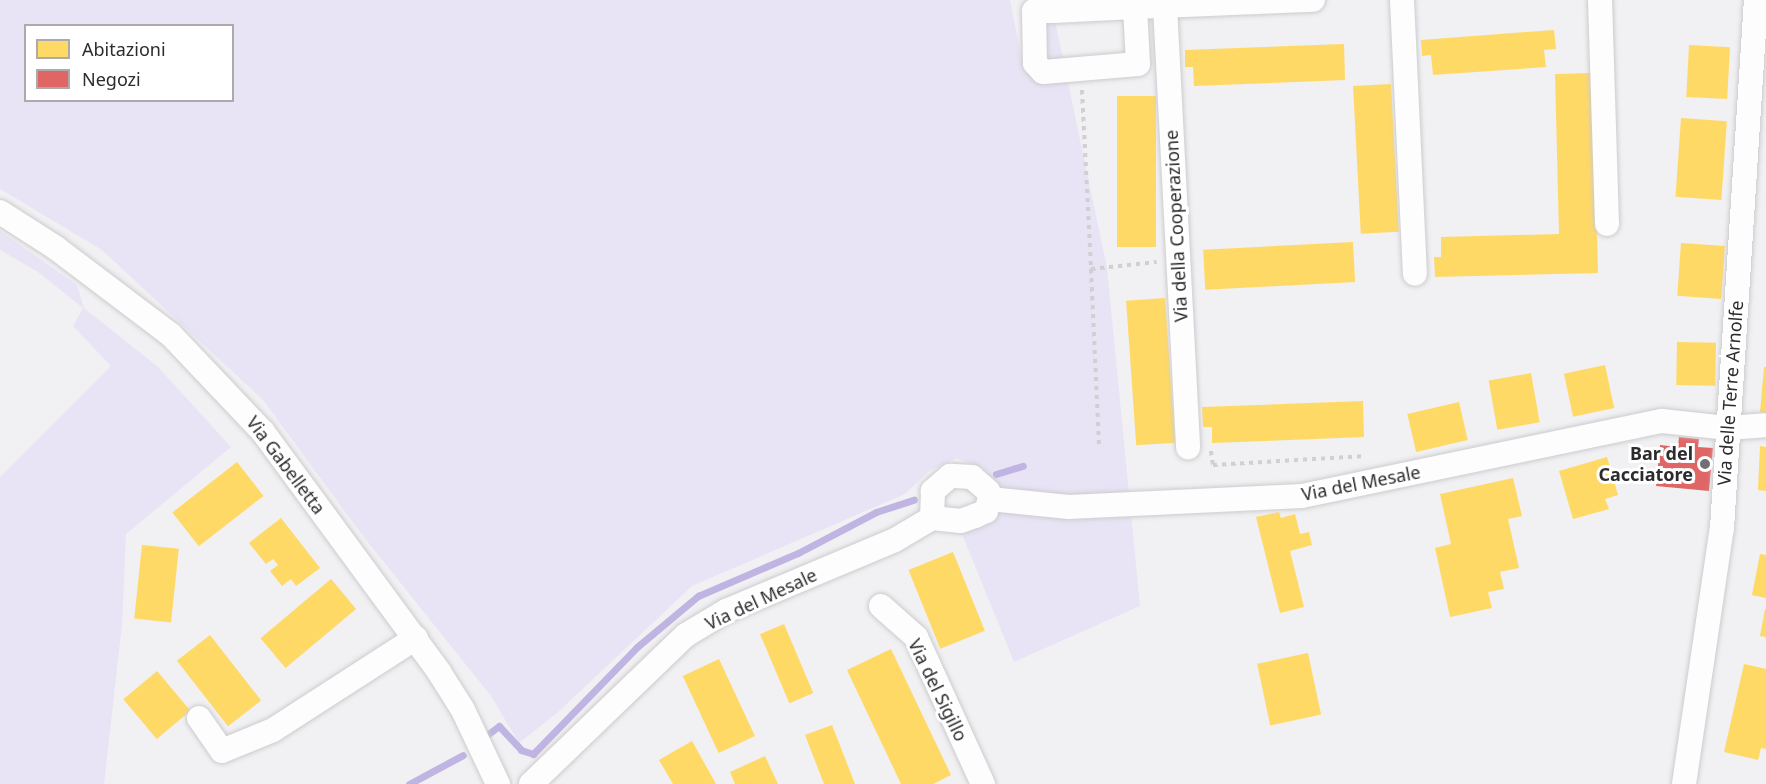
<!DOCTYPE html>
<style>
body{margin:0}
#map{position:relative;width:1766px;height:784px;overflow:hidden;background:#f1f0f3;font-family:"Noto Sans",sans-serif}
div>[style]{position:absolute}
.green>*{inset:0;background:#e8e4f5}
.homes>*{inset:0;background:#ffd966;transform-origin:0 0}
.shops>*{inset:0;background:#e06666}
.stream>*{height:7px;margin:-3.5px;padding:0 3.5px;transform-origin:3.5px;border-radius:3.5px;background:#bfb4e2}
.path>*{height:4px;margin-top:-2px;transform-origin:0;background:repeating-linear-gradient(90deg,#d0d0d2 0 4.5px,transparent 0 9px)}
.roads{filter:drop-shadow(0 0 2px #ccccce) drop-shadow(0 0 2px #ccccce)}
.minor>*{height:24px;margin:-12px;padding:0 12px;transform-origin:12px;border-radius:12px;background:#fdfdfd}
.dots>*{width:16px;height:16px;translate:-50% -50%;box-sizing:border-box;border:3px solid #fff;border-radius:50%}
span{translate:-50% -50%;white-space:nowrap;text-align:center;line-height:1.15;-webkit-text-stroke:6px #fff;paint-order:stroke}
.street-label{font-size:18px;color:#2c2c2e}
.poi-label{font-size:18px;color:#2c2c2e;font-weight:700}
.right{translate:-100% -50%;text-align:right}
.legend{position:absolute;left:24px;top:24px;width:210px;height:78px;box-sizing:border-box;background:#fff;border:2px solid #ababab;margin:0;padding:8px 10px;list-style:none;font-size:18px;color:#2c2c2e}
.legend li{display:flex;align-items:center;gap:12px;height:30px}
.legend b{width:30px;border:2px solid #ababab}
</style>
<div id="map">
<div class="green">
<i style="clip-path:polygon(evenodd,0 0,1010px 0,1024px 72px,1053px 11px,1107px 268px,1140px 606px,1014px 662px,960px 529px,1001px 490px,983px 468px,956px 458px,929px 471px,905px 494px,692px 586px,557px 713px,519px 743px,491px 696px,363px 536px,263px 400px,102px 250px,0 189px,0 0,26px 26px,232px 26px,232px 100px,26px 100px,26px 26px)"></i>
<i style="clip-path:polygon(0 231px,77px 285px,84px 308px,158px 367px,231px 447px,126px 534px,122px 624px,104px 784px,0 784px,0 477px,111px 366px,73px 326px,83px 308px,38px 272px,0 250px)"></i>
</div>
<div class="homes">
<i style="clip-path:polygon(1554px 30px,1556px 49px,1544px 50px,1546px 67px,1433px 75px,1431px 55px,1422px 56px,1421px 40px)"></i>
<i style="clip-path:polygon(1344px 44px,1345px 80px,1194px 86px,1193px 67px,1185px 67px,1185px 50px)"></i>
<i style="left:1689px;top:45px;width:41px;height:52px;rotate:3deg"></i>
<i style="clip-path:polygon(1593px 73px,1598px 273px,1435px 277px,1434px 257px,1441px 257px,1441px 237px,1559px 234px,1555px 74px)"></i>
<i style="left:1391px;top:84px;width:148px;height:38px;rotate:87deg"></i>
<i style="left:1117px;top:96px;width:39px;height:151px"></i>
<i style="left:1681px;top:118px;width:46px;height:79px;rotate:4deg"></i>
<i style="left:1353px;top:242px;width:40px;height:150px;rotate:87deg"></i>
<i style="left:1681px;top:243px;width:44px;height:53px;rotate:4deg"></i>
<i style="left:1165px;top:298px;width:145px;height:39px;rotate:86deg"></i>
<i style="left:1677px;top:342px;width:39px;height:43px;rotate:1deg"></i>
<i style="left:1605px;top:365px;width:44px;height:42px;rotate:78deg"></i>
<i style="clip-path:polygon(1764px 367px,1766px 367px,1766px 413px,1760px 412px)"></i>
<i style="left:1531px;top:373px;width:50px;height:43px;rotate:80deg"></i>
<i style="clip-path:polygon(1363px 401px,1364px 437px,1212px 443px,1212px 427px,1203px 427px,1202px 407px)"></i>
<i style="left:1459px;top:402px;width:39px;height:53px;rotate:77deg"></i>
<i style="clip-path:polygon(1760px 446px,1766px 447px,1766px 491px,1758px 490px)"></i>
<i style="clip-path:polygon(1607px 457px,1618px 495px,1605px 499px,1609px 509px,1573px 519px,1559px 471px)"></i>
<i style="left:237px;top:462px;width:43px;height:82px;rotate:52deg"></i>
<i style="clip-path:polygon(1513px 478px,1522px 516px,1508px 519px,1519px 568px,1500px 572px,1504px 589px,1488px 592px,1492px 608px,1450px 617px,1435px 548px,1451px 544px,1440px 494px)"></i>
<i style="clip-path:polygon(1279px 512px,1281px 518px,1295px 514px,1300px 534px,1309px 532px,1312px 545px,1290px 551px,1304px 607px,1280px 613px,1256px 517px)"></i>
<i style="clip-path:polygon(281px 518px,320px 568px,296px 586px,291px 579px,282px 586px,270px 571px,278px 565px,273px 559px,266px 564px,249px 543px)"></i>
<i style="left:142px;top:545px;width:37px;height:74px;rotate:6deg"></i>
<i style="left:953px;top:552px;width:85px;height:48px;rotate:68deg"></i>
<i style="clip-path:polygon(1760px 554px,1766px 555px,1766px 598px,1752px 595px)"></i>
<i style="left:331px;top:579px;width:39px;height:92px;rotate:50deg"></i>
<i style="clip-path:polygon(1765px 609px,1766px 609px,1766px 637px,1760px 636px)"></i>
<i style="left:784px;top:624px;width:75px;height:26px;rotate:67deg"></i>
<i style="left:210px;top:635px;width:83px;height:42px;rotate:52deg"></i>
<i style="clip-path:polygon(891px 649px,951px 775px,933px 784px,901px 784px,847px 670px)"></i>
<i style="left:1308px;top:653px;width:63px;height:52px;rotate:78deg"></i>
<i style="left:719px;top:659px;width:85px;height:40px;rotate:65deg"></i>
<i style="clip-path:polygon(1744px 664px,1766px 669px,1766px 749px,1761px 748px,1758px 760px,1724px 752px)"></i>
<i style="left:157px;top:671px;width:52px;height:44px;rotate:50deg"></i>
<i style="clip-path:polygon(832px 725px,855px 784px,824px 784px,805px 735px)"></i>
<i style="clip-path:polygon(692px 741px,716px 784px,673px 784px,659px 760px)"></i>
<i style="clip-path:polygon(765px 756px,778px 784px,735px 784px,730px 772px)"></i>
</div>
<div class="shops">
<i style="clip-path:polygon(1679px 437px,1699px 439px,1698px 447px,1713px 448px,1709px 491px,1656px 486px,1660px 445px,1678px 447px)"></i>
</div>
<div class="stream">
<i style="left:996px;top:474px;width:28px;rotate:-17deg"></i>
<i style="left:487px;top:735px;width:15px;rotate:-37deg"></i>
<i style="left:499px;top:726px;width:33px;rotate:47deg"></i>
<i style="left:521px;top:750px;width:13px;rotate:18deg"></i>
<i style="left:533px;top:754px;width:149px;rotate:-45.8deg"></i>
<i style="left:637px;top:647px;width:80px;rotate:-39.9deg"></i>
<i style="left:698px;top:596px;width:109px;rotate:-23.3deg"></i>
<i style="left:798px;top:553px;width:88px;rotate:-27.7deg"></i>
<i style="left:876px;top:512px;width:40px;rotate:-18deg"></i>
<i style="left:409px;top:784px;width:61px;rotate:-28.2deg"></i>
</div>
<div class="path">
<i style="left:1082px;top:90px;width:179px;rotate:87.1deg"></i>
<i style="left:1091px;top:269px;width:66px;rotate:-6.1deg"></i>
<i style="left:1091px;top:269px;width:178px;rotate:87.4deg"></i>
<i style="left:1211px;top:451px;width:14px;rotate:82deg"></i>
<i style="left:1213px;top:465px;width:153px;rotate:-3.4deg"></i>
</div>
<div class="roads">
<div class="minor">
<i style="left:1402px;top:0;width:274px;rotate:87.3deg"></i>
<i style="left:1600px;top:0;width:224px;rotate:88.2deg"></i>
<i style="left:1165px;top:6px;width:442px;rotate:87deg"></i>
<i style="left:1135px;top:7px;width:57px;rotate:87deg"></i>
<i style="left:1138px;top:64px;width:95px;rotate:175.2deg"></i>
<i style="left:1043px;top:72px;width:12px;rotate:-132deg"></i>
<i style="left:1035px;top:63px;width:52px;rotate:-91.1deg"></i>
<i style="left:1034px;top:11px;width:19px"></i>
<i style="left:1053px;top:11px;width:82px;rotate:-2.8deg"></i>
<i style="left:1135px;top:7px;width:178px;rotate:-2.3deg"></i>
<i style="left:0;top:212px;width:67px;rotate:32.7deg"></i>
<i style="left:56px;top:248px;width:144px;rotate:37.1deg"></i>
<i style="left:171px;top:335px;width:134px;rotate:46.5deg"></i>
<i style="left:263px;top:432px;width:298px;rotate:53.7deg"></i>
<i style="left:439px;top:672px;width:45px;rotate:57.7deg"></i>
<i style="left:463px;top:710px;width:82px;rotate:64.7deg"></i>
<i style="left:990px;top:499px;width:79px;rotate:5.8deg"></i>
<i style="left:1069px;top:507px;width:233px;rotate:-2.7deg"></i>
<i style="left:1302px;top:496px;width:368px;rotate:-11.8deg"></i>
<i style="left:1662px;top:421px;width:65px;rotate:6.1deg"></i>
<i style="left:1727px;top:428px;width:39px;rotate:-4deg"></i>
<i style="left:881px;top:606px;width:47px;rotate:41.5deg"></i>
<i style="left:916px;top:637px;width:162px;rotate:65.5deg"></i>
<i style="left:199px;top:718px;width:40px;rotate:55.1deg"></i>
<i style="left:222px;top:751px;width:55px;rotate:-22.4deg"></i>
<i style="left:273px;top:730px;width:170px;rotate:-32.8deg"></i>
<i style="left:531px;top:784px;width:215px;rotate:-43.9deg"></i>
<i style="left:686px;top:635px;width:47px;rotate:-31deg"></i>
<i style="left:726px;top:611px;width:183px;rotate:-22.8deg"></i>
<i style="left:895px;top:540px;width:43px;rotate:-30.7deg"></i>
<i style="left:932px;top:518px;width:29px;rotate:6deg"></i>
<i style="left:961px;top:521px;width:15px;rotate:-20deg"></i>
<i style="left:975px;top:516px;width:12px;rotate:-24deg"></i>
<i style="left:986px;top:511px;width:13px;rotate:-72deg"></i>
<i style="left:990px;top:499px;width:8px;rotate:-104deg"></i>
<i style="left:988px;top:491px;width:21px;rotate:-139deg"></i>
<i style="left:972px;top:477px;width:22px;rotate:-177deg"></i>
<i style="left:950px;top:476px;width:23px;rotate:139deg"></i>
<i style="left:933px;top:491px;width:27px;rotate:92deg"></i>
<i style="left:1684px;top:784px;width:259px;rotate:-81.6deg"></i>
<i style="left:1722px;top:528px;width:529px;rotate:-86.32deg"></i>
</div>
</div>
<div class="dots">
<i style="left:1705px;top:464px;background:#717173"></i>
</div>
<div class="street-label">
<span style="left:1176px;top:226px;rotate:-93deg">Via della Cooperazione</span>
<span style="left:1730px;top:393px;rotate:-86deg">Via delle Terre Arnolfe</span>
<span style="left:286px;top:465px;rotate:53deg">Via Gabelletta</span>
<span style="left:1361px;top:483px;rotate:-11deg">Via del Mesale</span>
<span style="left:761px;top:599px;rotate:-25deg">Via del Mesale</span>
<span style="left:938px;top:690px;rotate:64deg">Via del Sigillo</span>
</div>
<div class="poi-label">
<span class="right" style="left:1693px;top:464px">Bar del<br>Cacciatore</span>
</div>
<ul class="legend">
<li><b style="height:16px;background:#ffd966"></b>Abitazioni</li>
<li><b style="height:16px;background:#e06666"></b>Negozi</li>
</ul>
</div>
